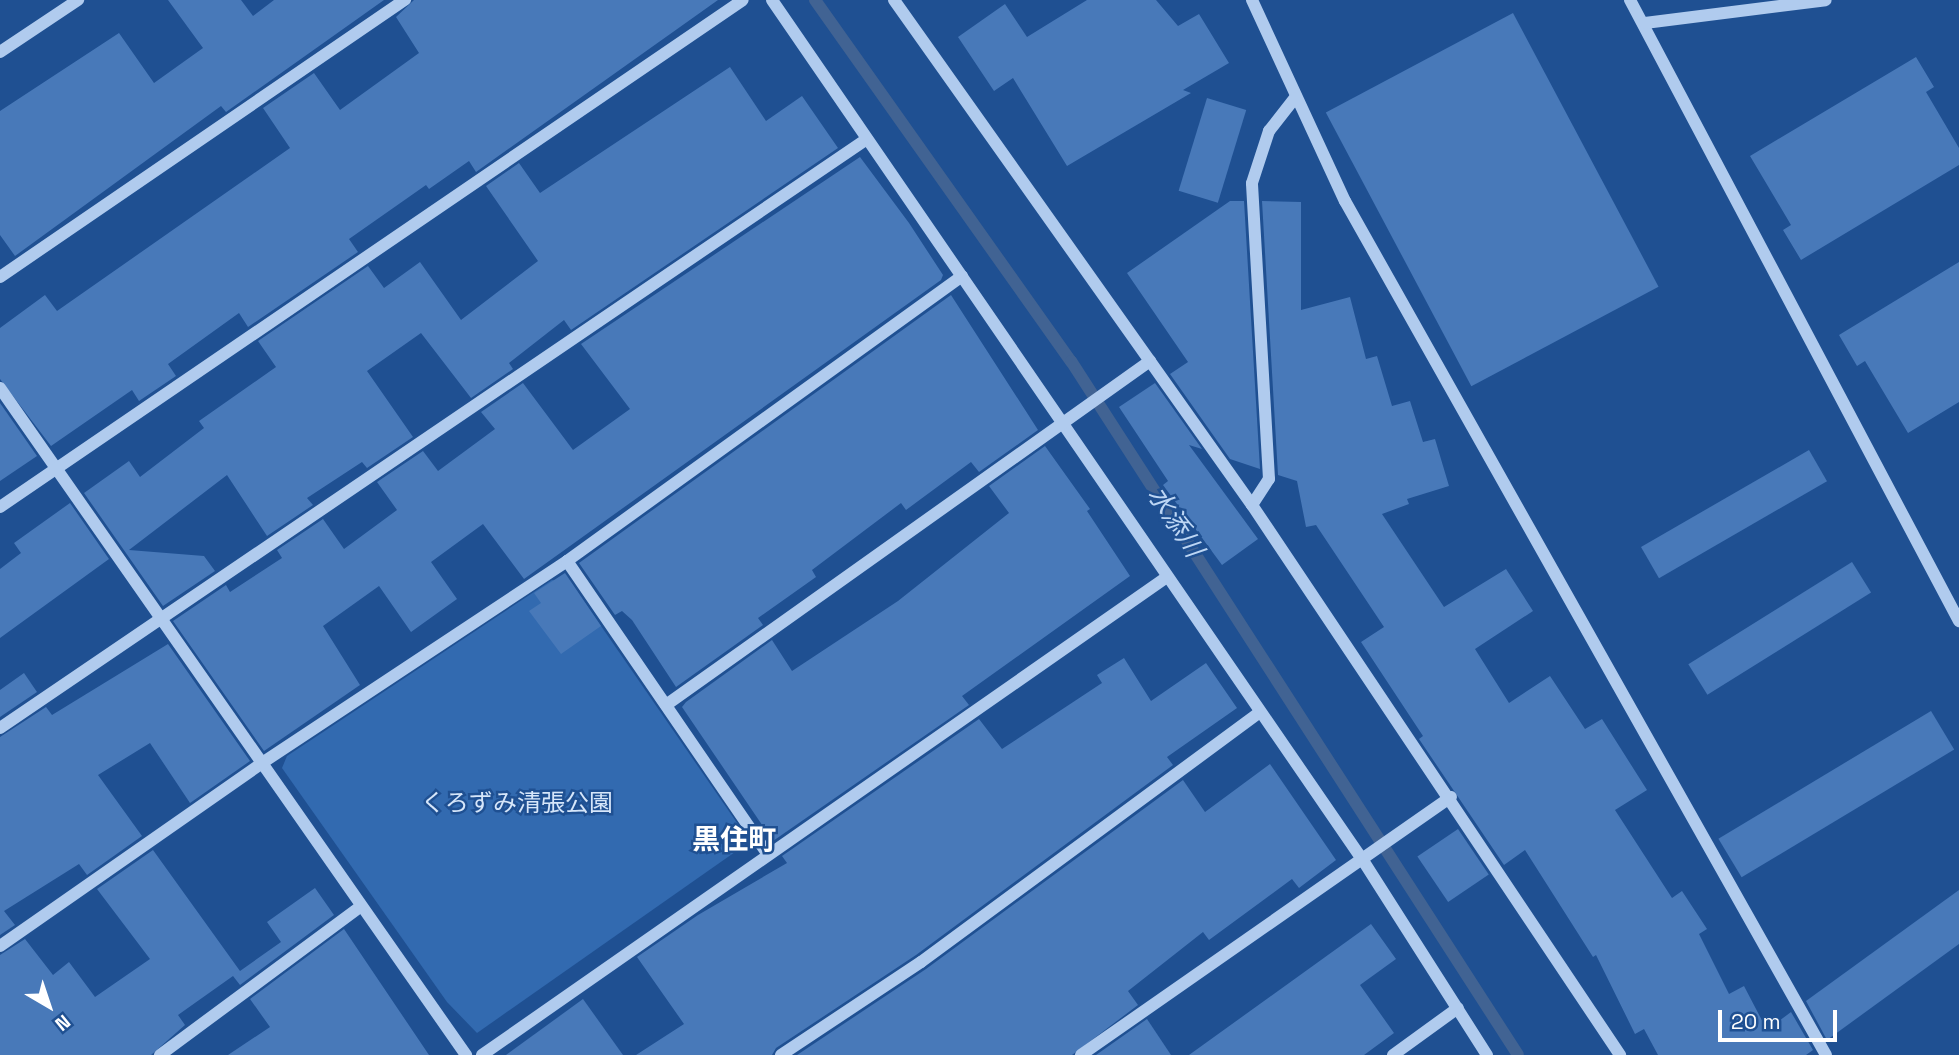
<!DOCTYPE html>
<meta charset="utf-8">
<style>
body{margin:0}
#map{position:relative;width:1959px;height:1055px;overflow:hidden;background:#1f5092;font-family:"Space Grotesk","Noto Sans JP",sans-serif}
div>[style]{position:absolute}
.green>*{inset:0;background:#326ab0}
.stream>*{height:12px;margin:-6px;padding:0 6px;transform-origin:6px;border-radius:6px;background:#416393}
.building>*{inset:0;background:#4879b9;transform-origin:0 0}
.minor>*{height:12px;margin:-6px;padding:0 6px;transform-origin:6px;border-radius:6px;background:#b0cbee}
span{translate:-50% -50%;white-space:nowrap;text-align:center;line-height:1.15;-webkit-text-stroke:5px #1f5092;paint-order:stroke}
.park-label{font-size:24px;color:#d6e6fa}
.water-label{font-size:26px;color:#bdd6f4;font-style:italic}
.quarter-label{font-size:28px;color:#fff;font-weight:700}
.north{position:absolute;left:14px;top:971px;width:70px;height:70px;-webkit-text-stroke:5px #1f5092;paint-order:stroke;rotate:141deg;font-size:19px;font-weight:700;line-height:28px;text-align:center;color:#fff}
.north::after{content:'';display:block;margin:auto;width:24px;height:32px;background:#fff;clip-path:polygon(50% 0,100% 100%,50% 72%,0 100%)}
.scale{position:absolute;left:1718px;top:1010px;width:119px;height:32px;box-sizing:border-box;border:4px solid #fff;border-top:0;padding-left:9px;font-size:21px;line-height:24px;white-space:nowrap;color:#fff;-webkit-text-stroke:5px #1f5092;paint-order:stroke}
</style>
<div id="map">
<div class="green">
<i style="clip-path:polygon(552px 580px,572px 584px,744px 833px,745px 845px,477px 1033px,447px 1002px,282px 768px,287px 756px)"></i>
</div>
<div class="stream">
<i style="left:815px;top:0;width:443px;rotate:54.7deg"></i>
<i style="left:1071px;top:361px;width:825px;rotate:57.21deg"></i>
</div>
<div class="building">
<i style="clip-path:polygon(168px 0,241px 0,253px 16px,274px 0,384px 0,226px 112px,221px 106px,15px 256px,0 235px,0 111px,119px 33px,154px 83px,203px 48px)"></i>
<i style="clip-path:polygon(414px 0,718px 0,476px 172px,469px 161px,429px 189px,426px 185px,349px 239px,358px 252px,248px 327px,239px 313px,168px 364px,176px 376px,139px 401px,132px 390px,51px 446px,0 379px,0 328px,45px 295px,57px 311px,290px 148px,263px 108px,314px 73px,340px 110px,419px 53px,396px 17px)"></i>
<i style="clip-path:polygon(1087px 0,1156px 0,1178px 26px,1199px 14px,1229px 63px,1183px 90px,1191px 93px,1067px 166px,1013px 78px,994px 91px,958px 37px,1005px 4px,1027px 37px)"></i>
<i style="left:1513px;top:13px;width:310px;height:212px;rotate:62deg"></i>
<i style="clip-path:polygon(1916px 57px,1934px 87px,1926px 92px,1959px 148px,1959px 165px,1801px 260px,1783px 230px,1791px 225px,1750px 156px)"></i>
<i style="clip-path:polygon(730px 67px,766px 121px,802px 96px,838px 148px,571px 330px,564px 320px,509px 363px,513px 369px,471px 398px,421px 333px,367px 371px,413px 437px,367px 468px,362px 462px,307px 498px,313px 505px,267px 536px,227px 475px,129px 550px,204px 556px,215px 571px,163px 606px,84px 493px,129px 461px,140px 477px,204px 428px,199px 421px,276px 367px,258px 341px,368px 266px,384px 288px,420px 262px,461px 320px,538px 261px,486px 186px,519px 163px,540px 193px)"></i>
<i style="left:1207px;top:98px;width:41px;height:97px;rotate:17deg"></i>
<i style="clip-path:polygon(860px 157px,909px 223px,943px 275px,941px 280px,524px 579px,483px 524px,431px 562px,457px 599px,411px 632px,379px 586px,323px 626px,360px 685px,264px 751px,173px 621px,226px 585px,230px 592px,282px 558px,277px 550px,323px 519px,344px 549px,397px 510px,377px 482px,423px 451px,438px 471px,495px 429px,481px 412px,523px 383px,573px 450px,630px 409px,581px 344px)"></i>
<i style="clip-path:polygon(1230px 201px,1244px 201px,1260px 469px,1230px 459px,1170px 374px,1188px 362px,1127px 273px)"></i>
<i style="clip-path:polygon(1262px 201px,1301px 202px,1301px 310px,1350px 297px,1366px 359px,1377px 356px,1392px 406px,1410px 401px,1423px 442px,1435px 439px,1449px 486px,1407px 499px,1409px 504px,1382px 514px,1444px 607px,1506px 569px,1533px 611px,1475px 649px,1509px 703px,1550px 676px,1585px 729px,1602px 719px,1647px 790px,1615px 810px,1672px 898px,1682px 891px,1707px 929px,1699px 934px,1729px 994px,1744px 986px,1767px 1030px,1791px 1012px,1813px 1050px,1806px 1055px,1658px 1055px,1644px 1029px,1635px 1034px,1596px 955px,1593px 957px,1525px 850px,1504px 865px,1419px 739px,1423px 736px,1361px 642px,1384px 627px,1316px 525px,1306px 527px,1297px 481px,1278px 475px)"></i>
<i style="clip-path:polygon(1959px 262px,1959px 402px,1908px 433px,1865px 361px,1857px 366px,1839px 335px)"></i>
<i style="clip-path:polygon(951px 295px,1038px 430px,979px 472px,971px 462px,906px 510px,901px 503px,812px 570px,816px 577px,758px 618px,763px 625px,676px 687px,632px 620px,622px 611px,615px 615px,579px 563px)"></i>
<i style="clip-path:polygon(1155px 383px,1202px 449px,1189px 445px,1258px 539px,1222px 565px,1163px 485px,1168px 481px,1119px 407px)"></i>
<i style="clip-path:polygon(0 403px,37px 456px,0 481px)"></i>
<i style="clip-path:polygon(1045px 446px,1090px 509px,1087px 511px,1130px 576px,962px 696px,969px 705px,773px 841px,682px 707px,686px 702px,772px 640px,792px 671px,898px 601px,1009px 513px,989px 486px)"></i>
<i style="left:1809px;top:450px;width:36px;height:194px;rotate:60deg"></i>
<i style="clip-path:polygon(70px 503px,109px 559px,0 638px,0 569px,21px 553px,14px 543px)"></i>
<i style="left:1852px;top:562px;width:36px;height:193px;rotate:58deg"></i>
<i style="clip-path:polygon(565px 573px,601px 626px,561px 654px,529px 611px,541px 603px,534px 593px)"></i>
<i style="clip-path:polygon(168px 644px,250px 761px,190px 803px,150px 743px,98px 775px,142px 836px,87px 875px,79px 864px,4px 911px,15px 925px,0 935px,0 737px,46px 707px,52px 715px)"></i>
<i style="clip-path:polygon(1124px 658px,1151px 701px,1206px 663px,1237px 708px,1167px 757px,1173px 765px,916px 955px,776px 1048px,772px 1055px,636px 1055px,684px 1024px,637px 957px,698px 915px,787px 863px,782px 856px,979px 719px,1002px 749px,1102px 683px,1097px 675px)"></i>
<i style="clip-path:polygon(24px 673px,37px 692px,0 717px,0 690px)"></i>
<i style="left:1931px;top:711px;width:45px;height:248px;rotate:59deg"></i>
<i style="clip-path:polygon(1270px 764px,1336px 860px,1299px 888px,1292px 879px,1209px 940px,1203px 932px,1128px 991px,1138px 1005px,1072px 1055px,797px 1055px,926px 969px,1183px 780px,1205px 812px)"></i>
<i style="left:1458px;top:829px;width:55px;height:49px;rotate:56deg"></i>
<i style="clip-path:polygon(153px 850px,240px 971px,281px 942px,267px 922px,315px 888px,334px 915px,240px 985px,233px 976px,178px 1015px,185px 1025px,151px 1055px,0 1055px,0 955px,25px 939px,53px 975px,69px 962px,95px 997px,150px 959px,97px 889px)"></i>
<i style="clip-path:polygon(1959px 890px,1959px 944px,1827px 1040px,1806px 1001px)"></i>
<i style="clip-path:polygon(1371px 924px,1396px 959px,1360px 985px,1394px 1033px,1364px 1055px,1189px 1055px)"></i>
<i style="clip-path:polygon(344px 929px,429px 1055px,228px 1055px,270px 1027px,250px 999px)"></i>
<i style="clip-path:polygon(583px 999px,623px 1055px,506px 1055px)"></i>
<i style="clip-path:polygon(1147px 1019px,1171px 1055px,1096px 1055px)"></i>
</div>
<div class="minor">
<i style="left:772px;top:0;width:1046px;rotate:55.52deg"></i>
<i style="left:1364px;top:862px;width:229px;rotate:57.5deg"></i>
<i style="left:894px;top:0;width:619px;rotate:54.67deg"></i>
<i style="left:1252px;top:505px;width:662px;rotate:56.21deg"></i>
<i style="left:1252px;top:0;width:221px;rotate:65.2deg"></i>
<i style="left:1345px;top:201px;width:980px;rotate:60.61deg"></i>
<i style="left:1630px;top:0;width:703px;rotate:62.09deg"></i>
<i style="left:1645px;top:23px;width:182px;rotate:-7.2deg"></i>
<i style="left:0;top:52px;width:94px;rotate:-33.7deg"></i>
<i style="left:0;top:277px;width:491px;rotate:-34.4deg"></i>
<i style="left:0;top:388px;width:814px;rotate:55.06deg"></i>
<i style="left:1252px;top:505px;width:31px;rotate:-57deg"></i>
<i style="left:1269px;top:479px;width:296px;rotate:-93.3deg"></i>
<i style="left:1252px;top:183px;width:55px;rotate:-71.9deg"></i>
<i style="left:1269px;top:131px;width:41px;rotate:-52deg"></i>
<i style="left:0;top:507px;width:899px;rotate:-34.31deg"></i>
<i style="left:567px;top:561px;width:487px;rotate:-35.8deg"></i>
<i style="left:666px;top:705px;width:594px;rotate:-35.4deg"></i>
<i style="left:0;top:728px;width:1048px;rotate:-34.19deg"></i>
<i style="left:0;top:946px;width:320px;rotate:-34.9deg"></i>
<i style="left:262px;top:763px;width:366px;rotate:-33.5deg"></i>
<i style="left:567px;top:561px;width:356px;rotate:55.6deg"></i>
<i style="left:160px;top:1055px;width:250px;rotate:-36.5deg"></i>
<i style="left:482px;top:1055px;width:835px;rotate:-34.91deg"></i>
<i style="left:781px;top:1055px;width:168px;rotate:-33.6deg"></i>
<i style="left:921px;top:962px;width:420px;rotate:-36.4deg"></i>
<i style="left:1081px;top:1055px;width:451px;rotate:-34.9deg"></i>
<i style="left:1393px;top:1055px;width:80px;rotate:-35.9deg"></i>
</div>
<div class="park-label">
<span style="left:517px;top:803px">くろずみ清張公園</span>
</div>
<div class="water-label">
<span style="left:1175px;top:522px;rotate:57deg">水添川</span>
</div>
<div class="quarter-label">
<span style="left:734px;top:839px">黒住町</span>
</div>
<div class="north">N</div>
<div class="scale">20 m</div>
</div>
